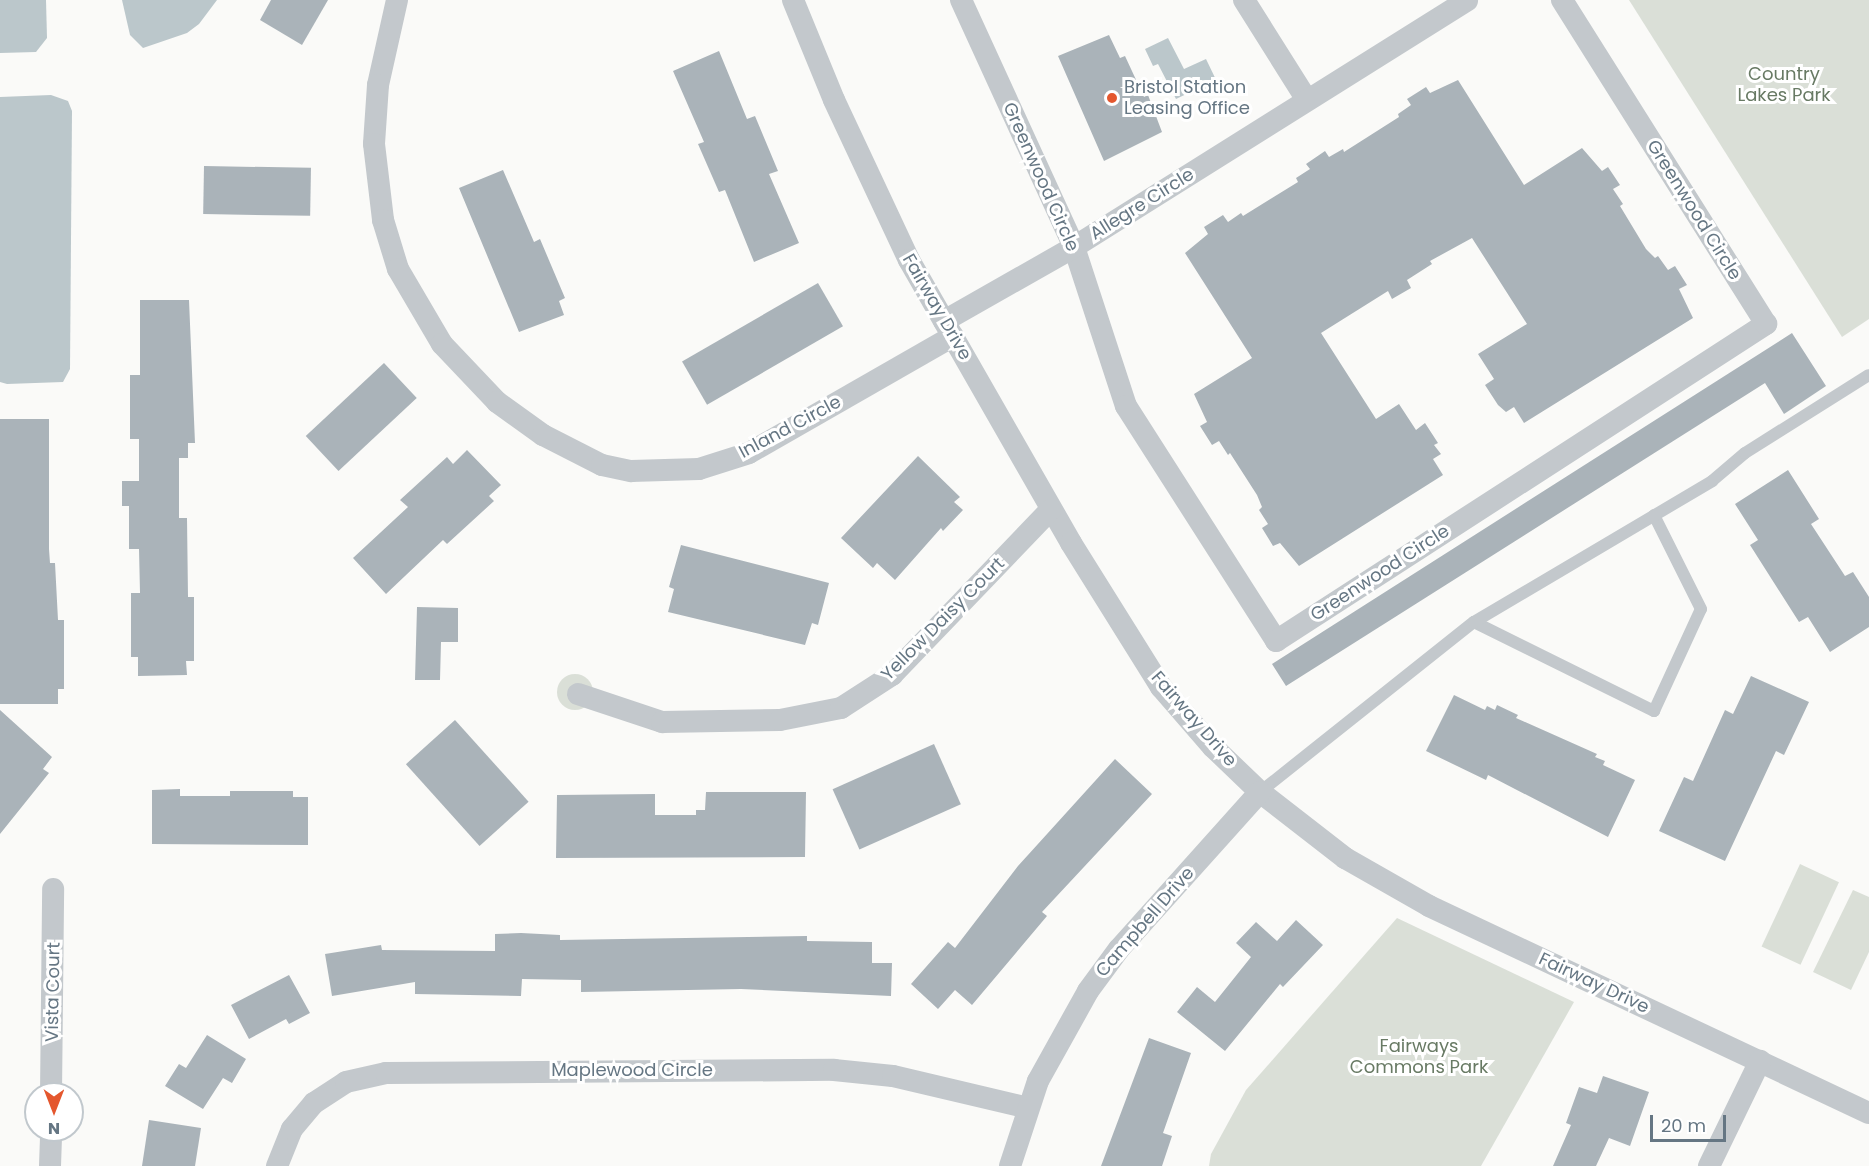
<!DOCTYPE html>
<style>
body{margin:0}
#map{position:relative;width:1869px;height:1166px;overflow:hidden;background:#fafaf8;font-family:Poppins,sans-serif}
div>[style]{position:absolute}
.green>*{inset:0;background:#dadfd7;transform-origin:0 0}
.round{border-radius:50%}
.water>*{inset:0;background:#bbc7cb}
.building>*{inset:0;background:#aab3b9;transform-origin:0 0}
.lane>*{height:12px;margin:-6px;padding:0 6px;transform-origin:6px;border-radius:6px;background:#c3c8cc}
.street>*{height:22px;margin:-11px;padding:0 11px;transform-origin:11px;border-radius:11px;background:#c3c8cc}
.dots>*{width:16px;height:16px;translate:-50% -50%;box-sizing:border-box;border:3px solid #fff;border-radius:50%}
span{translate:-50% -50%;white-space:nowrap;text-align:center;line-height:1.15;-webkit-text-stroke:6px #fff;paint-order:stroke}
.park-label{font-size:18px;color:#687a64}
.poi-label{font-size:18px;color:#657683}
.left{translate:0 -50%;text-align:left}
.street-label{font-size:18px;color:#657683}
.north{position:absolute;left:24px;top:1082px;width:60px;height:60px;box-sizing:border-box;background:#fff;border:2px solid #c1c8cd;border-radius:50%;rotate:180deg;font-size:16px;font-weight:700;line-height:24px;text-align:center;color:#657683}
.north::after{content:'';display:block;margin:auto;width:21px;height:27px;background:#e4572e;clip-path:polygon(50% 0,100% 100%,50% 72%,0 100%)}
.scale{position:absolute;left:1650px;top:1115px;width:76px;height:27px;box-sizing:border-box;border:3px solid #657683;border-top:0;padding-left:8px;font-size:18px;line-height:21px;white-space:nowrap;color:#657683;-webkit-text-stroke:4px #fff;paint-order:stroke}
</style>
<div id="map">
<div class="green">
<i style="clip-path:polygon(1629px 0,1869px 0,1869px 319px,1842px 337px)"></i>
<i class="round" style="left:557px;top:674px;width:36px;height:36px"></i>
<i style="left:1800px;top:864px;width:43px;height:91px;rotate:25deg"></i>
<i style="clip-path:polygon(1853px 890px,1869px 897px,1869px 952px,1851px 990px,1813px 972px)"></i>
<i style="clip-path:polygon(1397px 918px,1574px 1002px,1481px 1166px,1209px 1166px,1211px 1154px,1246px 1090px)"></i>
</div>
<div class="water">
<i style="clip-path:polygon(0 0,46px 0,47px 38px,36px 52px,0 53px)"></i>
<i style="clip-path:polygon(122px 0,217px 0,199px 24px,187px 33px,143px 48px,130px 35px)"></i>
<i style="clip-path:polygon(1168px 38px,1184px 69px,1206px 59px,1219px 86px,1202px 93px,1199px 88px,1176px 99px,1158px 64px,1153px 66px,1145px 49px)"></i>
<i style="clip-path:polygon(51px 95px,68px 101px,72px 111px,70px 369px,63px 382px,7px 384px,0 382px,0 97px)"></i>
</div>
<div class="building">
<i style="clip-path:polygon(271px 0,328px 0,302px 45px,260px 20px)"></i>
<i style="clip-path:polygon(1109px 35px,1120px 58px,1125px 56px,1144px 97px,1148px 95px,1162px 132px,1104px 161px,1058px 56px)"></i>
<i style="clip-path:polygon(719px 51px,747px 119px,755px 116px,778px 171px,769px 174px,799px 243px,754px 262px,725px 190px,719px 192px,698px 144px,704px 142px,673px 71px)"></i>
<i style="clip-path:polygon(1458px 80px,1524px 185px,1582px 148px,1602px 171px,1608px 167px,1620px 185px,1613px 189px,1623px 204px,1620px 206px,1646px 249px,1655px 258px,1658px 256px,1668px 270px,1675px 266px,1687px 285px,1679px 289px,1693px 318px,1524px 423px,1514px 407px,1506px 412px,1498px 405px,1485px 385px,1494px 379px,1478px 354px,1527px 324px,1472px 238px,1430px 261px,1432px 264px,1407px 280px,1411px 288px,1392px 299px,1388px 291px,1321px 333px,1376px 419px,1399px 404px,1416px 430px,1425px 423px,1438px 443px,1434px 445px,1441px 454px,1433px 459px,1443px 475px,1299px 566px,1280px 543px,1273px 546px,1262px 528px,1268px 524px,1259px 510px,1262px 507px,1257px 495px,1230px 453px,1228px 455px,1219px 441px,1212px 445px,1200px 426px,1207px 422px,1194px 394px,1252px 358px,1185px 253px,1208px 234px,1204px 227px,1223px 215px,1228px 222px,1241px 213px,1243px 216px,1298px 182px,1296px 178px,1310px 169px,1306px 164px,1325px 151px,1329px 157px,1343px 149px,1344px 152px,1399px 117px,1398px 114px,1411px 105px,1407px 99px,1426px 87px,1430px 93px)"></i>
<i style="left:204px;top:166px;width:107px;height:48px;rotate:1deg"></i>
<i style="clip-path:polygon(503px 170px,534px 242px,540px 239px,565px 298px,559px 301px,564px 315px,519px 332px,459px 188px)"></i>
<i style="left:818px;top:283px;width:50px;height:157px;rotate:60deg"></i>
<i style="clip-path:polygon(140px 300px,189px 300px,195px 443px,188px 443px,188px 458px,179px 458px,179px 518px,187px 518px,188px 597px,194px 597px,194px 661px,186px 661px,187px 675px,138px 676px,138px 657px,131px 657px,131px 593px,140px 593px,139px 549px,129px 549px,129px 506px,122px 506px,122px 481px,139px 481px,139px 439px,130px 439px,130px 375px,140px 375px)"></i>
<i style="clip-path:polygon(1792px 333px,1826px 386px,1784px 414px,1765px 383px,1286px 686px,1272px 664px)"></i>
<i style="left:384px;top:363px;width:48px;height:107px;rotate:47deg"></i>
<i style="clip-path:polygon(0 419px,49px 419px,49px 549px,50px 563px,55px 563px,58px 620px,64px 620px,64px 689px,58px 689px,58px 704px,0 704px)"></i>
<i style="clip-path:polygon(467px 450px,501px 485px,489px 496px,494px 501px,447px 544px,443px 540px,386px 594px,353px 558px,408px 507px,400px 500px,447px 457px,453px 464px)"></i>
<i style="clip-path:polygon(918px 456px,960px 497px,954px 502px,963px 510px,943px 531px,941px 528px,895px 580px,877px 563px,873px 568px,841px 538px)"></i>
<i style="clip-path:polygon(1788px 470px,1819px 519px,1811px 524px,1845px 576px,1853px 572px,1869px 597px,1869px 627px,1830px 652px,1808px 617px,1799px 622px,1750px 545px,1758px 540px,1735px 504px)"></i>
<i style="clip-path:polygon(681px 545px,829px 583px,818px 625px,812px 623px,805px 645px,668px 612px,674px 589px,669px 587px)"></i>
<i style="clip-path:polygon(417px 607px,458px 608px,458px 642px,441px 642px,440px 680px,415px 680px)"></i>
<i style="clip-path:polygon(1751px 676px,1809px 702px,1784px 755px,1776px 751px,1725px 861px,1659px 831px,1684px 777px,1693px 781px,1725px 710px,1733px 714px)"></i>
<i style="clip-path:polygon(1454px 695px,1485px 710px,1487px 706px,1495px 710px,1497px 705px,1518px 715px,1516px 718px,1597px 754px,1595px 757px,1605px 761px,1603px 765px,1635px 780px,1608px 837px,1488px 775px,1486px 780px,1426px 751px)"></i>
<i style="clip-path:polygon(0 710px,52px 757px,43px 769px,49px 773px,0 834px)"></i>
<i style="left:455px;top:720px;width:110px;height:66px;rotate:48deg"></i>
<i style="left:934px;top:744px;width:66px;height:111px;rotate:66deg"></i>
<i style="clip-path:polygon(1115px 759px,1152px 794px,1042px 912px,1047px 916px,972px 1005px,955px 990px,938px 1009px,911px 984px,948px 942px,955px 948px,1018px 866px)"></i>
<i style="clip-path:polygon(180px 789px,180px 796px,230px 796px,230px 791px,293px 791px,293px 797px,308px 797px,308px 845px,152px 844px,152px 790px)"></i>
<i style="clip-path:polygon(706px 792px,806px 792px,805px 857px,556px 858px,557px 795px,655px 794px,655px 815px,696px 815px,696px 810px,705px 810px)"></i>
<i style="clip-path:polygon(1296px 920px,1323px 945px,1283px 987px,1280px 984px,1225px 1051px,1177px 1012px,1197px 987px,1215px 1002px,1251px 957px,1236px 943px,1256px 922px,1277px 941px)"></i>
<i style="clip-path:polygon(521px 933px,560px 935px,560px 940px,807px 936px,807px 941px,872px 942px,872px 963px,892px 963px,891px 996px,741px 989px,581px 992px,581px 980px,522px 979px,521px 996px,415px 994px,415px 982px,332px 996px,325px 954px,381px 945px,382px 950px,495px 951px,495px 934px)"></i>
<i style="clip-path:polygon(289px 975px,310px 1013px,289px 1024px,286px 1019px,249px 1039px,231px 1005px)"></i>
<i style="clip-path:polygon(207px 1035px,246px 1059px,232px 1083px,223px 1078px,203px 1109px,165px 1086px,179px 1064px,186px 1068px)"></i>
<i style="clip-path:polygon(1149px 1038px,1191px 1053px,1163px 1133px,1172px 1136px,1162px 1166px,1101px 1166px)"></i>
<i style="clip-path:polygon(1603px 1076px,1649px 1092px,1630px 1146px,1609px 1138px,1596px 1166px,1553px 1166px,1571px 1125px,1566px 1123px,1579px 1087px,1597px 1093px)"></i>
<i style="clip-path:polygon(149px 1120px,201px 1128px,195px 1166px,142px 1166px)"></i>
</div>
<div class="lane">
<i style="left:1474px;top:622px;width:201px;rotate:26.3deg"></i>
<i style="left:1654px;top:711px;width:112px;rotate:-65.3deg"></i>
<i style="left:1701px;top:609px;width:105px;rotate:-116.6deg"></i>
<i style="left:1260px;top:792px;width:273px;rotate:-38.5deg"></i>
<i style="left:1474px;top:622px;width:277px;rotate:-30.6deg"></i>
<i style="left:1712px;top:481px;width:43px;rotate:-40.3deg"></i>
<i style="left:1745px;top:453px;width:146px;rotate:-32.2deg"></i>
</div>
<div class="street">
<i style="left:397px;top:0;width:87px;rotate:102.6deg"></i>
<i style="left:378px;top:85px;width:59px;rotate:93.9deg"></i>
<i style="left:374px;top:144px;width:77px;rotate:83.2deg"></i>
<i style="left:383px;top:220px;width:51px;rotate:73deg"></i>
<i style="left:398px;top:269px;width:87px;rotate:59.6deg"></i>
<i style="left:442px;top:344px;width:80px;rotate:46.5deg"></i>
<i style="left:497px;top:402px;width:57px;rotate:35.7deg"></i>
<i style="left:543px;top:435px;width:66px;rotate:27deg"></i>
<i style="left:602px;top:465px;width:30px;rotate:12deg"></i>
<i style="left:631px;top:471px;width:68px;rotate:-1.7deg"></i>
<i style="left:699px;top:469px;width:52px;rotate:-17.7deg"></i>
<i style="left:749px;top:453px;width:235px;rotate:-29.8deg"></i>
<i style="left:793px;top:0;width:108px;rotate:67.7deg"></i>
<i style="left:834px;top:100px;width:177px;rotate:64.9deg"></i>
<i style="left:909px;top:260px;width:326px;rotate:60.2deg"></i>
<i style="left:1071px;top:543px;width:170px;rotate:58deg"></i>
<i style="left:1161px;top:687px;width:79px;rotate:49.1deg"></i>
<i style="left:1213px;top:747px;width:65px;rotate:43.8deg"></i>
<i style="left:1260px;top:792px;width:108px;rotate:37.8deg"></i>
<i style="left:1345px;top:858px;width:97px;rotate:29.7deg"></i>
<i style="left:1429px;top:906px;width:486px;rotate:25.2deg"></i>
<i style="left:961px;top:0;width:272px;rotate:65.4deg"></i>
<i style="left:1074px;top:247px;width:167px;rotate:71.9deg"></i>
<i style="left:1126px;top:406px;width:279px;rotate:57.4deg"></i>
<i style="left:1276px;top:641px;width:584px;rotate:-32.9deg"></i>
<i style="left:1766px;top:324px;width:383px;rotate:-122.2deg"></i>
<i style="left:1244px;top:0;width:118px;rotate:57.8deg"></i>
<i style="left:944px;top:321px;width:150px;rotate:-29.6deg"></i>
<i style="left:1074px;top:247px;width:464px;rotate:-32.1deg"></i>
<i style="left:578px;top:694px;width:89px;rotate:18.4deg"></i>
<i style="left:662px;top:722px;width:118px;rotate:-1deg"></i>
<i style="left:780px;top:720px;width:62px;rotate:-11.1deg"></i>
<i style="left:841px;top:708px;width:61px;rotate:-32.9deg"></i>
<i style="left:892px;top:675px;width:228px;rotate:-46.2deg"></i>
<i style="left:51px;top:1094px;width:205px;rotate:-89.4deg"></i>
<i style="left:50px;top:1166px;width:36px;rotate:-88deg"></i>
<i style="left:277px;top:1166px;width:40px;rotate:-68deg"></i>
<i style="left:292px;top:1129px;width:34px;rotate:-50deg"></i>
<i style="left:314px;top:1103px;width:38px;rotate:-33deg"></i>
<i style="left:346px;top:1082px;width:41px;rotate:-12.7deg"></i>
<i style="left:386px;top:1073px;width:448px;rotate:-0.4deg"></i>
<i style="left:834px;top:1070px;width:59px;rotate:5.8deg"></i>
<i style="left:893px;top:1076px;width:139px;rotate:13.3deg"></i>
<i style="left:1010px;top:1166px;width:89px;rotate:-71.8deg"></i>
<i style="left:1038px;top:1081px;width:103px;rotate:-60.9deg"></i>
<i style="left:1088px;top:991px;width:52px;rotate:-53.6deg"></i>
<i style="left:1119px;top:949px;width:211px;rotate:-48.1deg"></i>
<i style="left:1709px;top:1166px;width:117px;rotate:-64.1deg"></i>
</div>
<div class="dots">
<i style="left:1112px;top:98px;background:#e4572e"></i>
</div>
<div class="park-label">
<span style="left:1784px;top:85px">Country<br>Lakes Park</span>
<span style="left:1419px;top:1057px">Fairways<br>Commons Park</span>
</div>
<div class="poi-label">
<span class="left" style="left:1124px;top:98px">Bristol Station<br>Leasing Office</span>
</div>
<div class="street-label">
<span style="left:1041px;top:177px;rotate:66deg">Greenwood Circle</span>
<span style="left:1142px;top:204px;rotate:-32deg">Allegre Circle</span>
<span style="left:1694px;top:210px;rotate:58deg">Greenwood Circle</span>
<span style="left:937px;top:307px;rotate:60deg">Fairway Drive</span>
<span style="left:790px;top:427px;rotate:-28deg">Inland Circle</span>
<span style="left:1380px;top:573px;rotate:-33deg">Greenwood Circle</span>
<span style="left:943px;top:619px;rotate:-45deg">Yellow Daisy Court</span>
<span style="left:1194px;top:719px;rotate:49deg">Fairway Drive</span>
<span style="left:1145px;top:922px;rotate:-49deg">Campbell Drive</span>
<span style="left:1594px;top:983px;rotate:25deg">Fairway Drive</span>
<span style="left:53px;top:992px;rotate:-89deg">Vista Court</span>
<span style="left:632px;top:1070px">Maplewood Circle</span>
</div>
<div class="north">N</div>
<div class="scale">20 m</div>
</div>
